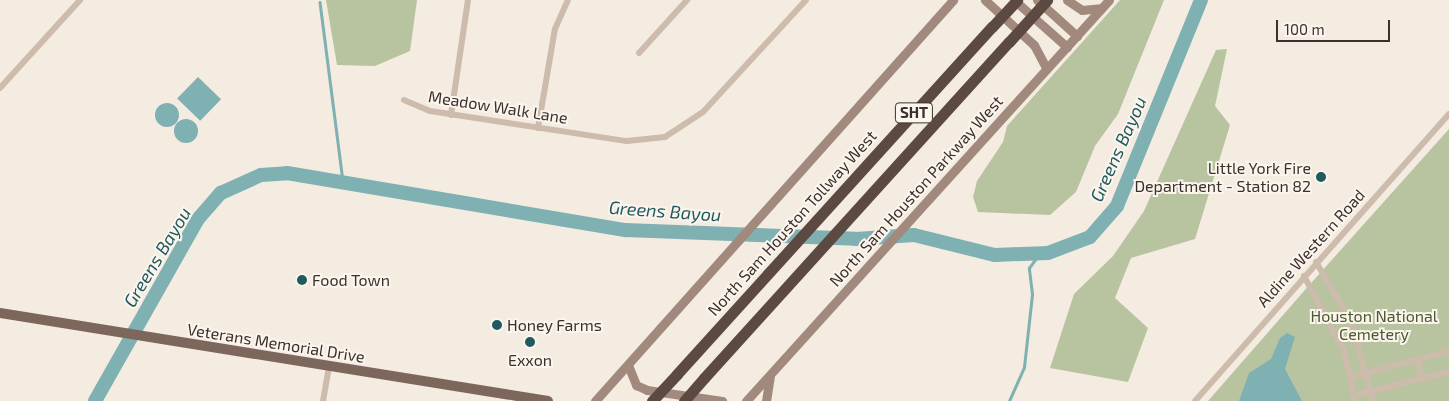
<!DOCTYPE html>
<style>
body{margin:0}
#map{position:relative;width:1449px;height:401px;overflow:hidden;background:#f4ebe1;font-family:"Exo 2",sans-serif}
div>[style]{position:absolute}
.green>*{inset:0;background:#b8c4a0}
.water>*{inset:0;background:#7fb0b2;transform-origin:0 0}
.round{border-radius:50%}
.stream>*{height:2.5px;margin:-1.25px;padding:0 1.25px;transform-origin:1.25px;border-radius:1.25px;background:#7fb0b2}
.river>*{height:14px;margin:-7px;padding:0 7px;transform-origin:7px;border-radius:7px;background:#7fb0b2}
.minor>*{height:6px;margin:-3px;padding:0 3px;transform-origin:3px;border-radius:3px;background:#cdbbac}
.secondary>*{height:9px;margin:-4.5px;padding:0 4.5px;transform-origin:4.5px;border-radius:4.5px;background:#a18a7d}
.primary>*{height:10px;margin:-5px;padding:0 5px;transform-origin:5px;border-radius:5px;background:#7d675c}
.motorway>*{height:11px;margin:-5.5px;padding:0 5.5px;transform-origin:5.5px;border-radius:5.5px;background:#5c4a42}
.motorway-bridge>*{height:11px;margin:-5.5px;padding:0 5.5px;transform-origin:5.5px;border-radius:5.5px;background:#5c4a42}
.dots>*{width:14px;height:14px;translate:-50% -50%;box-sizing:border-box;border:2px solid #fbf5ee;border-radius:50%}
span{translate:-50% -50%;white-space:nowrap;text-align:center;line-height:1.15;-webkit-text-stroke:4px #fbf5ee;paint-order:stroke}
.shield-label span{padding:1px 4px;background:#fbf5ee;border:1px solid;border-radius:4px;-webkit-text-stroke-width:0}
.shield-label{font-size:15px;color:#3b302b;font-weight:700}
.street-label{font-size:16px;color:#3b302b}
.poi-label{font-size:16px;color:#3b302b}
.right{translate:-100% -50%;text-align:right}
.left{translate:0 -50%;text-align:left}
.park-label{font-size:16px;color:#4a5a2e}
.water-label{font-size:18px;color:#1f5a5e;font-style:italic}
.scale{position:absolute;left:1276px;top:20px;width:114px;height:22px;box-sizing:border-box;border:2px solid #3b302b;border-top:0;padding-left:6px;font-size:15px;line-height:18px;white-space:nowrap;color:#3b302b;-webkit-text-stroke:4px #fbf5ee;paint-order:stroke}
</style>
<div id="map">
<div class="green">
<i style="clip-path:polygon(326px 0,417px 0,410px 51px,375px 66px,337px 65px)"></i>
<i style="clip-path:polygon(1120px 0,1164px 0,1118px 114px,1095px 146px,1076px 192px,1050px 215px,978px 212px,973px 197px,977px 181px,1003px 142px,1007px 126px)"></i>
<i style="clip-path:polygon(1227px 49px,1215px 106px,1230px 125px,1195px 239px,1131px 258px,1115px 298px,1148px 328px,1128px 382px,1050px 368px,1074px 294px,1113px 256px,1144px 211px,1216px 50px)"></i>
<i style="clip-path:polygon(1449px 129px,1449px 401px,1208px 401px,1304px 291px)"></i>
</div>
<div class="water">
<i style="left:198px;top:77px;width:32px;height:30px;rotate:44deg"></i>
<i class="round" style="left:155px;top:103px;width:24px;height:24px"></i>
<i class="round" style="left:174px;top:119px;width:24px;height:24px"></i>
<i style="clip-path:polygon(1287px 333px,1295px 337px,1285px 369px,1302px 401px,1239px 401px,1249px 373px,1271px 359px,1280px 338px)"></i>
</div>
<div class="stream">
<i style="left:320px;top:2px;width:181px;rotate:82.7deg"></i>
<i style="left:1009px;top:401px;width:37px;rotate:-66deg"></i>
<i style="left:1024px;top:367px;width:73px;rotate:-83.7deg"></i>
<i style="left:1032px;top:294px;width:26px;rotate:-97deg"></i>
<i style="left:1029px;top:268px;width:19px;rotate:-54deg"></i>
</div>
<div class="river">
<i style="left:95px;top:401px;width:209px;rotate:-60.5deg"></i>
<i style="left:198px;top:219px;width:35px;rotate:-49deg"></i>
<i style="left:221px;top:193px;width:44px;rotate:-24.2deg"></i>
<i style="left:261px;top:175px;width:26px;rotate:-4deg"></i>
<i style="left:287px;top:173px;width:343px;rotate:9.6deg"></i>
<i style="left:625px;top:230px;width:231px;rotate:2.2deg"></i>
<i style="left:856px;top:239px;width:58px;rotate:-3.9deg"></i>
<i style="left:914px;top:235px;width:83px;rotate:13.9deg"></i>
<i style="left:995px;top:255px;width:53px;rotate:-2.2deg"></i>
<i style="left:1048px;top:253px;width:45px;rotate:-20.9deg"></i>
<i style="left:1090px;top:237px;width:41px;rotate:-48.9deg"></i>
<i style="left:1117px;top:206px;width:222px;rotate:-67.8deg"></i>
</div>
<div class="minor">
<i style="left:639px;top:53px;width:72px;rotate:-47.8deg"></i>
<i style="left:0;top:88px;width:119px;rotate:-47.7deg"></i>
<i style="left:404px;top:100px;width:28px;rotate:23deg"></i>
<i style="left:430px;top:111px;width:199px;rotate:8.7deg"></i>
<i style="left:627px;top:141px;width:38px;rotate:-6deg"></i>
<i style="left:665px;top:137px;width:45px;rotate:-33.3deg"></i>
<i style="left:703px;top:112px;width:152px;rotate:-47.4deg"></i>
<i style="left:451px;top:115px;width:116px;rotate:-81.6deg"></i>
<i style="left:538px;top:128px;width:100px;rotate:-80.3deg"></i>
<i style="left:555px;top:29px;width:32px;rotate:-66deg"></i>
<i style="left:1316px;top:262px;width:66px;rotate:59.2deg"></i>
<i style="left:1350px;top:319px;width:85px;rotate:74.3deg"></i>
<i style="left:1304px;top:276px;width:85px;rotate:61.9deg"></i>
<i style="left:1344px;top:351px;width:51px;rotate:77.6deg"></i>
<i style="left:1418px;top:363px;width:15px;rotate:79deg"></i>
<i style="left:1352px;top:377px;width:100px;rotate:-15deg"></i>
<i style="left:1355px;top:395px;width:97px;rotate:-13.7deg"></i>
<i style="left:323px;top:401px;width:36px;rotate:-80deg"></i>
<i style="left:1195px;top:401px;width:383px;rotate:-48.5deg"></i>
</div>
<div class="secondary">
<i style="left:985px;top:0;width:67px;rotate:42.6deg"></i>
<i style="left:1034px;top:45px;width:27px;rotate:62deg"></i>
<i style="left:1014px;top:0;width:71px;rotate:41.6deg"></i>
<i style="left:1037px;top:0;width:54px;rotate:42deg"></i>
<i style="left:1067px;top:0;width:18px;rotate:34deg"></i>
<i style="left:1082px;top:10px;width:18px;rotate:-6deg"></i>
<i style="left:628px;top:365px;width:22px;rotate:68deg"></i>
<i style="left:636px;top:385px;width:12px;rotate:24deg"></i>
<i style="left:647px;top:390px;width:76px;rotate:8.3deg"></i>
<i style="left:595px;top:401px;width:538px;rotate:-48.24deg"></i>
<i style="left:746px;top:401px;width:541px;rotate:-47.85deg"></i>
<i style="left:766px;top:401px;width:24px;rotate:-81deg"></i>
</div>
<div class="primary">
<i style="left:0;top:313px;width:555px;rotate:9.12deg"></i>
</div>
<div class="motorway">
<i style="left:677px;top:374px;width:469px;rotate:-47.8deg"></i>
<i style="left:704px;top:378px;width:454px;rotate:-47.8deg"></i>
</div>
<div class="motorway-bridge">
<i style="left:992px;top:27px;width:37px;rotate:-47deg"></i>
<i style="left:1009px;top:42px;width:57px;rotate:-47.9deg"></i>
<i style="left:652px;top:401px;width:37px;rotate:-47deg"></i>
<i style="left:684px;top:401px;width:30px;rotate:-49deg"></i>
</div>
<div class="dots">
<i style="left:1321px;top:177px;background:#1f5a5e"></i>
<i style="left:302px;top:280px;background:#1f5a5e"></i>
<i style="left:497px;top:325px;background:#1f5a5e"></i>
<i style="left:530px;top:342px;background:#1f5a5e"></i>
</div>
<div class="shield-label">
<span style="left:914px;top:113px">SHT</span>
</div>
<div class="street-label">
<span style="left:498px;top:107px;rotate:9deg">Meadow Walk Lane</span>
<span style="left:916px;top:191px;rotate:-48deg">North Sam Houston Parkway West</span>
<span style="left:792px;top:223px;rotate:-48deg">North Sam Houston Tollway West</span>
<span style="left:1311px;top:248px;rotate:-48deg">Aldine Western Road</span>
<span style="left:276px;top:343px;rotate:9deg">Veterans Memorial Drive</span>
</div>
<div class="poi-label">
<span class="right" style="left:1311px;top:177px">Little York Fire<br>Department - Station 82</span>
<span class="left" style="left:312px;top:280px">Food Town</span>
<span class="left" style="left:507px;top:325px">Honey Farms</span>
<span style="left:530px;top:360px">Exxon</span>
</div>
<div class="park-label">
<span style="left:1374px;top:325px">Houston National<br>Cemetery</span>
</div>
<div class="water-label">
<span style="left:1118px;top:149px;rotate:-66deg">Greens Bayou</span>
<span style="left:665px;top:211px;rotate:4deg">Greens Bayou</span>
<span style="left:157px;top:257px;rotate:-59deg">Greens Bayou</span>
</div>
<div class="scale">100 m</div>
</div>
